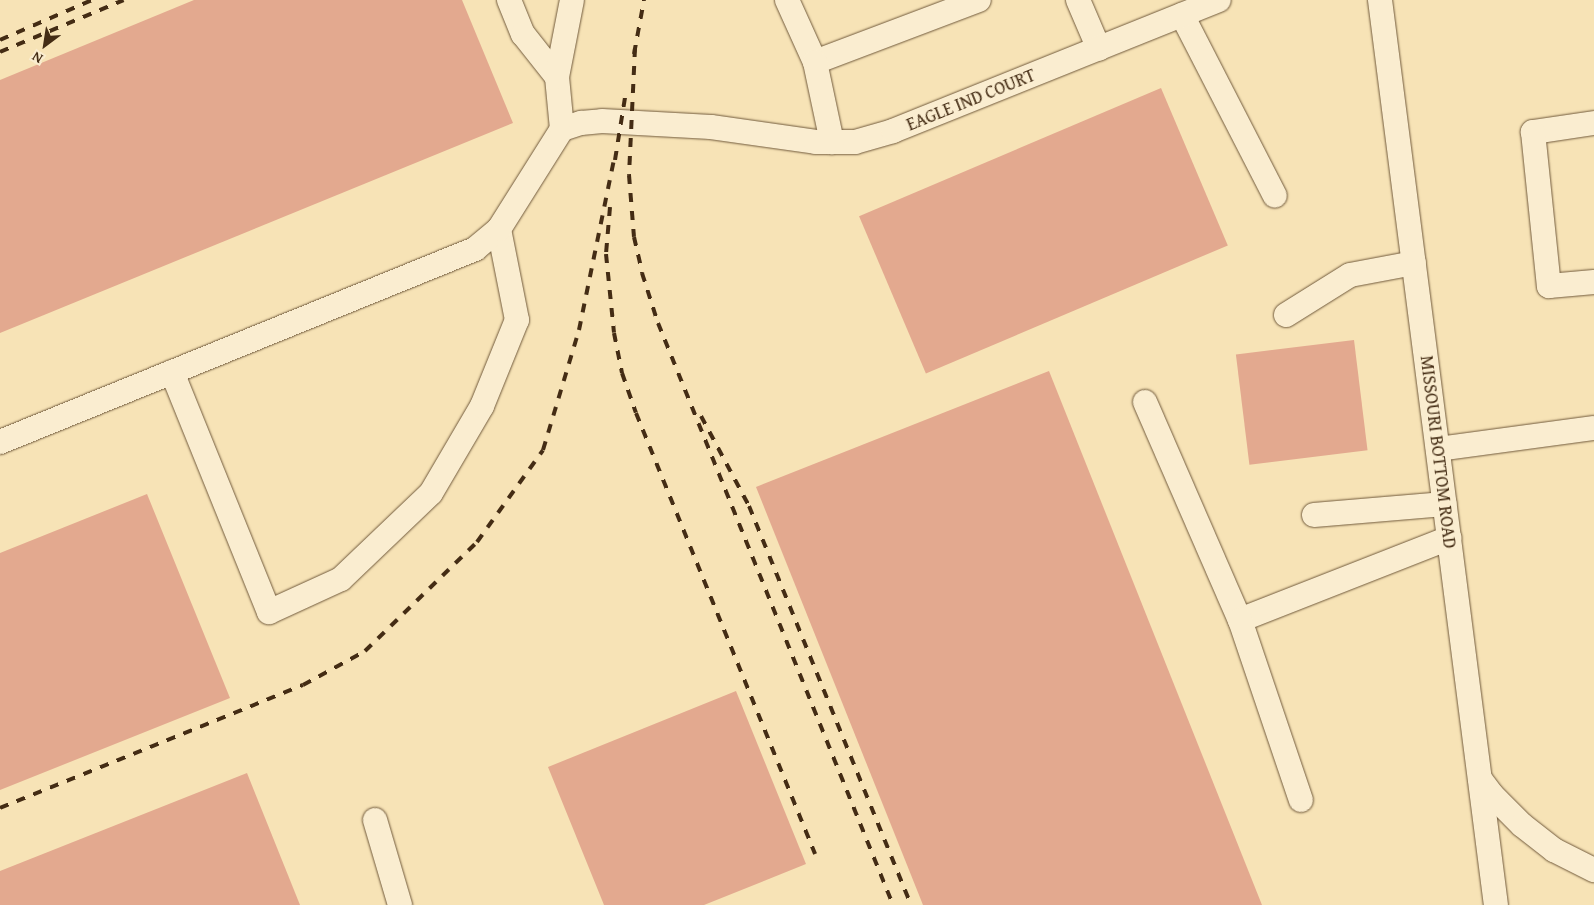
<!DOCTYPE html>
<style>
body{margin:0}
#map{position:relative;width:1594px;height:905px;overflow:hidden;background:#f7e3b6;font-family:"Gentium Book Plus",serif}
div>[style]{position:absolute}
.building>*{inset:0;background:#e3a98f;transform-origin:0 0}
.roads{filter:drop-shadow(0 0 1px #715a3c) drop-shadow(0 0 1px #715a3c)}
.minor>*{height:24px;margin:-12px;padding:0 12px;transform-origin:12px;border-radius:12px;background:#faedd0}
.rail>*{height:4px;margin-top:-2px;transform-origin:0;background:repeating-linear-gradient(90deg,#442c14 0 9px,transparent 0 18px)}
span{translate:-50% -50%;white-space:nowrap;text-align:center;line-height:1.15;-webkit-text-stroke:4px #faedd0;paint-order:stroke}
.street-label{font-size:18px;color:#442c14}
.north{position:absolute;left:20px;top:20px;width:50px;height:50px;-webkit-text-stroke:4px #faedd0;paint-order:stroke;rotate:211deg;font-size:14px;font-weight:700;line-height:20px;text-align:center;color:#442c14}
.north::after{content:'';display:block;margin:auto;width:18px;height:22px;background:#442c14;clip-path:polygon(50% 0,100% 100%,50% 72%,0 100%)}
</style>
<div id="map">
<div class="building">
<i style="clip-path:polygon(194px 0,462px 0,513px 123px,0 333px,0 80px)"></i>
<i style="left:1161px;top:88px;width:171px;height:328px;rotate:67deg"></i>
<i style="left:1354px;top:340px;width:111px;height:119px;rotate:83deg"></i>
<i style="clip-path:polygon(1049px 371px,1262px 905px,923px 905px,756px 487px)"></i>
<i style="clip-path:polygon(147px 494px,230px 698px,0 790px,0 553px)"></i>
<i style="clip-path:polygon(736px 691px,806px 864px,704px 905px,604px 905px,548px 767px)"></i>
<i style="clip-path:polygon(247px 773px,300px 905px,0 905px,0 871px)"></i>
</div>
<div class="roads">
<div class="minor">
<i style="left:509px;top:0;width:37px;rotate:68deg"></i>
<i style="left:523px;top:34px;width:55px;rotate:51.7deg"></i>
<i style="left:787px;top:0;width:68px;rotate:65.7deg"></i>
<i style="left:815px;top:62px;width:175px;rotate:-20.7deg"></i>
<i style="left:1078px;top:0;width:53px;rotate:66.8deg"></i>
<i style="left:1380px;top:0;width:912px;rotate:82.7deg"></i>
<i style="left:1182px;top:15px;width:203px;rotate:62.8deg"></i>
<i style="left:815px;top:62px;width:82px;rotate:78deg"></i>
<i style="left:1594px;top:123px;width:62px;rotate:171.6deg"></i>
<i style="left:1533px;top:132px;width:155px;rotate:84.1deg"></i>
<i style="left:1549px;top:286px;width:45px;rotate:-5.1deg"></i>
<i style="left:562px;top:129px;width:52px;rotate:-95.5deg"></i>
<i style="left:557px;top:77px;width:78px;rotate:-79deg"></i>
<i style="left:1286px;top:315px;width:75px;rotate:-32deg"></i>
<i style="left:1350px;top:275px;width:65px;rotate:-10.6deg"></i>
<i style="left:172px;top:372px;width:259px;rotate:68deg"></i>
<i style="left:269px;top:612px;width:79px;rotate:-24.6deg"></i>
<i style="left:341px;top:579px;width:124px;rotate:-43.7deg"></i>
<i style="left:431px;top:493px;width:101px;rotate:-59.6deg"></i>
<i style="left:482px;top:406px;width:93px;rotate:-67.9deg"></i>
<i style="left:517px;top:320px;width:93px;rotate:-101.2deg"></i>
<i style="left:1145px;top:402px;width:238px;rotate:66.5deg"></i>
<i style="left:1240px;top:620px;width:225px;rotate:-21.4deg"></i>
<i style="left:0;top:442px;width:513px;rotate:-22.11deg"></i>
<i style="left:475px;top:249px;width:31px;rotate:-40deg"></i>
<i style="left:499px;top:229px;width:118px;rotate:-57.8deg"></i>
<i style="left:562px;top:129px;width:20px;rotate:-18deg"></i>
<i style="left:581px;top:123px;width:21px;rotate:-5deg"></i>
<i style="left:602px;top:121px;width:109px;rotate:3.2deg"></i>
<i style="left:711px;top:127px;width:106px;rotate:8.1deg"></i>
<i style="left:816px;top:142px;width:39px"></i>
<i style="left:855px;top:142px;width:40px;rotate:-16deg"></i>
<i style="left:893px;top:131px;width:351px;rotate:-21.9deg"></i>
<i style="left:1438px;top:449px;width:157px;rotate:-7.7deg"></i>
<i style="left:1314px;top:515px;width:131px;rotate:-4.8deg"></i>
<i style="left:1240px;top:620px;width:190px;rotate:71.3deg"></i>
<i style="left:1480px;top:779px;width:20px;rotate:53deg"></i>
<i style="left:1492px;top:795px;width:42px;rotate:45deg"></i>
<i style="left:1522px;top:825px;width:41px;rotate:38deg"></i>
<i style="left:1554px;top:850px;width:45px;rotate:26.6deg"></i>
<i style="left:375px;top:820px;width:89px;rotate:73.6deg"></i>
</div>
</div>
<div class="rail">
<i style="left:0;top:40px;width:100px;rotate:-23.5deg"></i>
<i style="left:635px;top:48px;width:127px;rotate:92.7deg"></i>
<i style="left:629px;top:175px;width:62px;rotate:85.4deg"></i>
<i style="left:634px;top:237px;width:37px;rotate:77deg"></i>
<i style="left:642px;top:273px;width:52px;rotate:72.3deg"></i>
<i style="left:658px;top:323px;width:628px;rotate:68.01deg"></i>
<i style="left:0;top:52px;width:134px;rotate:-22.8deg"></i>
<i style="left:634px;top:54px;width:55px;rotate:-79.5deg"></i>
<i style="left:615px;top:160px;width:70px;rotate:-80.9deg"></i>
<i style="left:610px;top:207px;width:47px;rotate:94.9deg"></i>
<i style="left:606px;top:254px;width:79px;rotate:84.2deg"></i>
<i style="left:614px;top:333px;width:41px;rotate:78.7deg"></i>
<i style="left:622px;top:373px;width:42px;rotate:70.7deg"></i>
<i style="left:636px;top:413px;width:476px;rotate:67.9deg"></i>
<i style="left:701px;top:416px;width:102px;rotate:61.9deg"></i>
<i style="left:749px;top:506px;width:431px;rotate:67.9deg"></i>
<i style="left:0;top:808px;width:327px;rotate:-22.1deg"></i>
<i style="left:303px;top:685px;width:71px;rotate:-28.7deg"></i>
<i style="left:365px;top:651px;width:156px;rotate:-44.2deg"></i>
<i style="left:477px;top:542px;width:113px;rotate:-54.3deg"></i>
<i style="left:543px;top:450px;width:125px;rotate:-73.3deg"></i>
<i style="left:579px;top:330px;width:180px;rotate:-78.4deg"></i>
</div>
<div class="street-label">
<span style="left:971px;top:100px;rotate:-22deg">EAGLE IND COURT</span>
<span style="left:1438px;top:452px;rotate:83deg">MISSOURI BOTTOM ROAD</span>
</div>
<div class="north">N</div>
</div>
